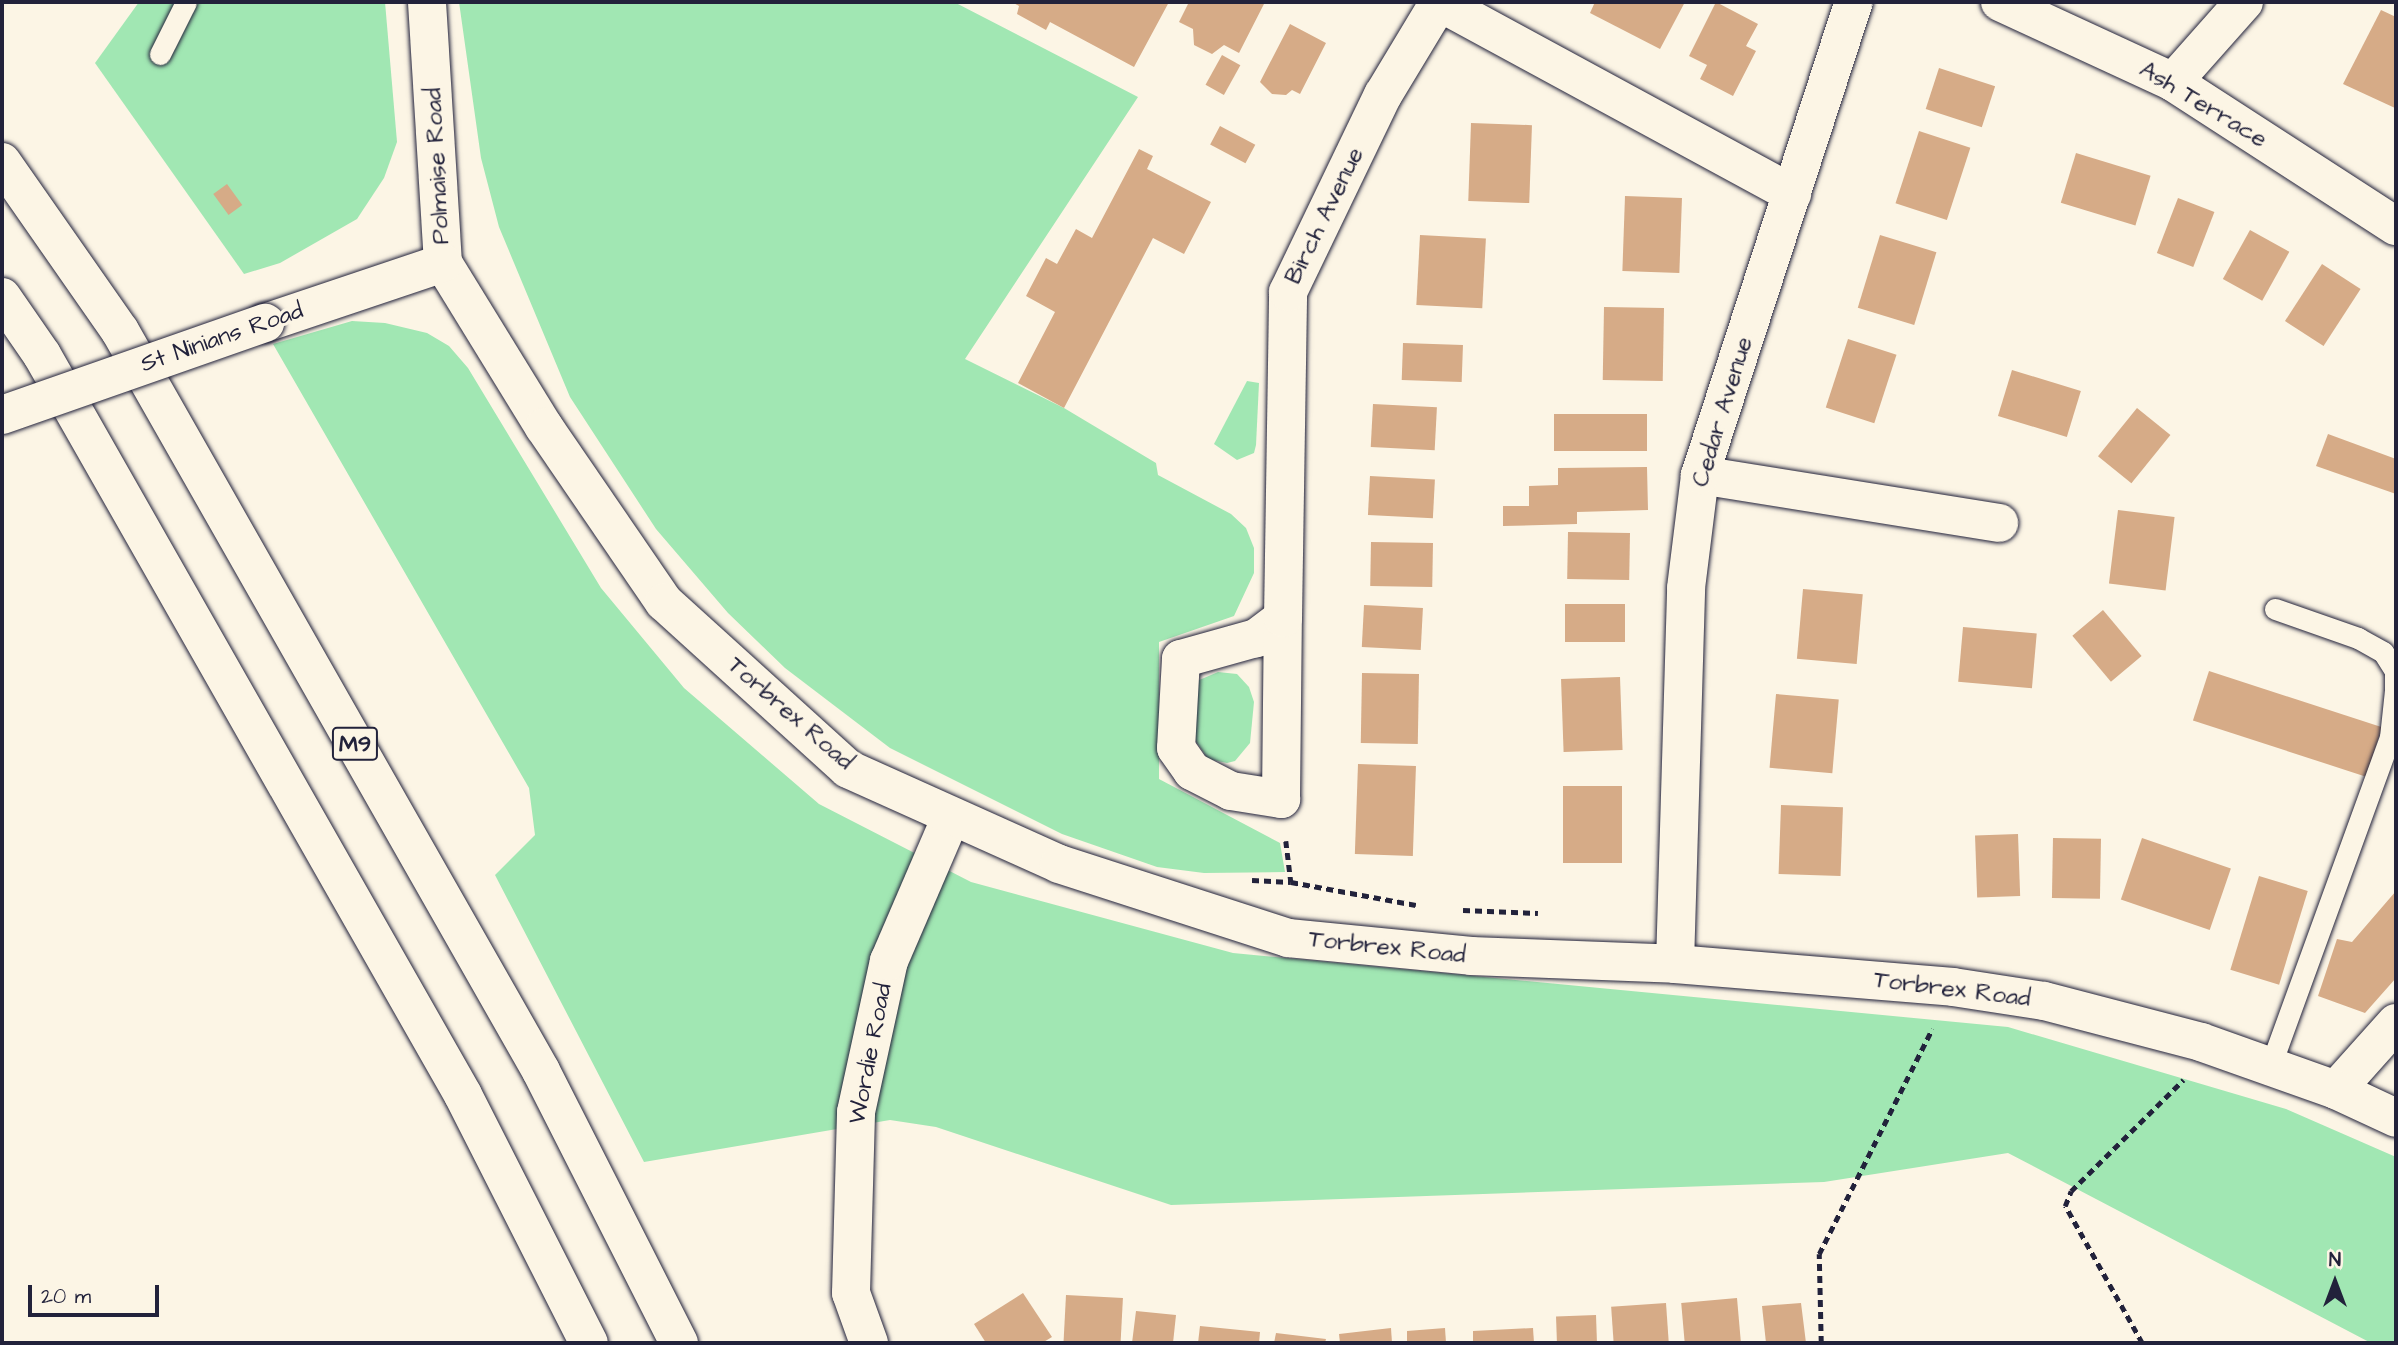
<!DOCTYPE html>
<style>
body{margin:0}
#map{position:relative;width:2398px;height:1345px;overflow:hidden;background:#fcf5e5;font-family:"Architects Daughter",sans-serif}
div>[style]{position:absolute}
.green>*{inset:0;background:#a1e7b3}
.building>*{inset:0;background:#d6ab87;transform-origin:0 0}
.path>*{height:4.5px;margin-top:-2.25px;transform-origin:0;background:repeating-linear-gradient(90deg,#22223b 0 7px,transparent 0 12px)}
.roads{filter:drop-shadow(0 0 2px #22223b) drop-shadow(0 0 2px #22223b)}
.service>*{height:21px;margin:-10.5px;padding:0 10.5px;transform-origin:10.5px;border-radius:10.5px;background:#fcf5e5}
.minor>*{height:38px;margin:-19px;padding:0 19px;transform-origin:19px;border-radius:19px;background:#fcf5e5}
.tertiary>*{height:38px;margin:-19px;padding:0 19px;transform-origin:19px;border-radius:19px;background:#fcf5e5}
.motorway>*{height:38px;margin:-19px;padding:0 19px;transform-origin:19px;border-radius:19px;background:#fcf5e5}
.bridges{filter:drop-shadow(0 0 2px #22223b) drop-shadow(0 0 2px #22223b)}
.tertiary-bridge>*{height:38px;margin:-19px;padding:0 19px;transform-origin:19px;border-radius:19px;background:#fcf5e5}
span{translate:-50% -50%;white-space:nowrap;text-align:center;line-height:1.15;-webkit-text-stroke:6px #fcf5e5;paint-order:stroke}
.shield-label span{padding:2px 5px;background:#fcf5e5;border:2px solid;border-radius:5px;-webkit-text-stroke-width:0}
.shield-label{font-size:23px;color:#22223b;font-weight:700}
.street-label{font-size:24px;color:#22223b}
.frame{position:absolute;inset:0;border:4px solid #22223b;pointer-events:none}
.north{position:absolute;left:2300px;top:1247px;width:70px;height:70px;-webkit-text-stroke:5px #fcf5e5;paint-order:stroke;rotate:0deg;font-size:19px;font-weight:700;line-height:28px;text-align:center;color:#22223b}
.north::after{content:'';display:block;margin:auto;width:24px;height:32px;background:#22223b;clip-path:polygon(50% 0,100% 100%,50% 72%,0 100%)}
.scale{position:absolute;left:28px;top:1285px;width:131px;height:32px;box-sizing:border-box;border:4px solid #22223b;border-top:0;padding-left:9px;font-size:21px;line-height:24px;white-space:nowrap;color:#22223b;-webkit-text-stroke:5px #fcf5e5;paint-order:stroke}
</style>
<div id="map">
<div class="green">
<i style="clip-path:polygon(139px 2px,385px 2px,397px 142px,384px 178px,357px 219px,280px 263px,244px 274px,95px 63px)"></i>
<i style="clip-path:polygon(459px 2px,954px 2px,1138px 97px,965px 359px,1064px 408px,1156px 463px,1158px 475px,1231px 514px,1246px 528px,1254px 548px,1254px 573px,1234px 616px,1159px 642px,1159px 779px,1280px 843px,1285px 872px,1204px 873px,1157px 867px,1062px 834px,890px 748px,785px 668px,728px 613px,656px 529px,570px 397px,499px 227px,481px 158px)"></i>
<i style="clip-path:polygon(352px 321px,385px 323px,427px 333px,449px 346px,468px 368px,601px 588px,684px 688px,819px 804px,971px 882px,1233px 953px,2008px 1027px,2286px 1109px,2396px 1157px,2396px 1343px,2371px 1343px,2008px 1153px,1824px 1182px,1171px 1205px,936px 1127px,890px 1120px,644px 1162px,495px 875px,535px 835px,529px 788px,273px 344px)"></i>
<i style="clip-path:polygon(1247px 381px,1259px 383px,1256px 445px,1254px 453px,1237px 460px,1214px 444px)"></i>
<i style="clip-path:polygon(1218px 672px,1237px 674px,1249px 687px,1254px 702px,1250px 743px,1235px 761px,1227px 763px,1208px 759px,1193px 737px,1197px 681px)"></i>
</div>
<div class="building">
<i style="clip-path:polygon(1012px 2px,1169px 2px,1134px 67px,1050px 22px,1046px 30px,1017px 14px,1019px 6px)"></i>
<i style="clip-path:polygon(1189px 2px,1265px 2px,1239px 53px,1224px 45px,1212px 54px,1194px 45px,1193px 29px,1179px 22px)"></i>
<i style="clip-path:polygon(1595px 2px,1685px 2px,1660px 49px,1590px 13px)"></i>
<i style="clip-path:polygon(1716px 2px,1758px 24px,1746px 46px,1756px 51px,1733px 96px,1700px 79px,1707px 65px,1689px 56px)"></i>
<i style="clip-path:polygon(2381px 10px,2396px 17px,2395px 108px,2343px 84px)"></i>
<i style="clip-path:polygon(1290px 24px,1326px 43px,1300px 94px,1292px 90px,1286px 95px,1272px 94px,1260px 82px)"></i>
<i style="left:1222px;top:55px;width:21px;height:34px;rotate:29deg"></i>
<i style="left:1939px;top:68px;width:59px;height:43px;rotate:18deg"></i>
<i style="left:1471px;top:123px;width:61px;height:78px;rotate:2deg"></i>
<i style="left:1220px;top:126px;width:40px;height:21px;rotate:28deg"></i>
<i style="left:1919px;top:131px;width:54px;height:76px;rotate:18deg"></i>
<i style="clip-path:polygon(1139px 149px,1153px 156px,1147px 169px,1211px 202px,1184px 254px,1153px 238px,1064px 408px,1018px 383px,1055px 312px,1026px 296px,1046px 258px,1057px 264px,1076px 229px,1092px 238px)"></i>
<i style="left:2076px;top:153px;width:78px;height:52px;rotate:17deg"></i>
<i style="left:227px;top:184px;width:26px;height:17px;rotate:54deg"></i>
<i style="left:1625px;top:196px;width:57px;height:75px;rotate:2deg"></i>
<i style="left:2178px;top:198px;width:39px;height:59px;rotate:21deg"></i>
<i style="left:2250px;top:230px;width:45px;height:56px;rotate:29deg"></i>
<i style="left:1420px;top:235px;width:66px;height:70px;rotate:3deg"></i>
<i style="left:1880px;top:235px;width:59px;height:76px;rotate:17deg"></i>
<i style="left:2322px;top:264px;width:46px;height:68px;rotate:33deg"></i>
<i style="left:1604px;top:307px;width:60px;height:73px;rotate:1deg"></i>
<i style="left:1848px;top:339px;width:51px;height:72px;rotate:18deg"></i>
<i style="left:1403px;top:343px;width:60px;height:37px;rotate:2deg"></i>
<i style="left:2012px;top:370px;width:72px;height:48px;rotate:17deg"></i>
<i style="left:1373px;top:404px;width:64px;height:43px;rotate:3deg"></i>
<i style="left:2137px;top:408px;width:43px;height:62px;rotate:39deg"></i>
<i style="left:1647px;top:414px;width:37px;height:93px;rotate:90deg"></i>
<i style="clip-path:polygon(2328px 434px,2396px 459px,2396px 494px,2316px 466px)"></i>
<i style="clip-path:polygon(1647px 467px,1648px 510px,1577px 512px,1577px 524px,1503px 526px,1503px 506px,1529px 506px,1529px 486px,1558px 485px,1558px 468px)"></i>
<i style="left:1370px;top:476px;width:65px;height:39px;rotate:3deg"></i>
<i style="left:2118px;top:510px;width:57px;height:74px;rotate:7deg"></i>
<i style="left:1568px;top:532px;width:62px;height:47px;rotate:1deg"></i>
<i style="left:1371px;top:542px;width:62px;height:44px;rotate:1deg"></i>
<i style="left:1803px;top:589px;width:60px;height:70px;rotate:5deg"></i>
<i style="left:1565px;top:604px;width:60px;height:38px"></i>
<i style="left:1364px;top:605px;width:59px;height:42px;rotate:3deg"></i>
<i style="left:2103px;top:610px;width:60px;height:40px;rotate:50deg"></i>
<i style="left:1963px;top:627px;width:74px;height:55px;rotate:5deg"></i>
<i style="left:2209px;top:671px;width:182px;height:52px;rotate:18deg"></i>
<i style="left:1362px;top:673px;width:57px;height:70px;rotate:1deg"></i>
<i style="left:1620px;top:677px;width:73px;height:59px;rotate:88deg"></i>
<i style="left:1776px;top:694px;width:63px;height:74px;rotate:5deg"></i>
<i style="left:1358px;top:764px;width:58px;height:90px;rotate:2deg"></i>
<i style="left:1563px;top:786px;width:59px;height:77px"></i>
<i style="left:1781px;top:805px;width:62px;height:69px;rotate:2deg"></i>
<i style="left:2018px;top:834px;width:62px;height:43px;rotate:88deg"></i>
<i style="left:2053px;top:838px;width:48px;height:60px;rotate:1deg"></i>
<i style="left:2142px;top:838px;width:94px;height:65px;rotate:19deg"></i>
<i style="left:2259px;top:876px;width:51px;height:98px;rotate:17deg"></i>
<i style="clip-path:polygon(2396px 891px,2396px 978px,2365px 1013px,2318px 996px,2337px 939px,2352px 942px)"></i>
<i style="clip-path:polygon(1023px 1293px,1052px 1337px,1042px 1343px,986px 1343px,974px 1324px)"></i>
<i style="left:1066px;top:1295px;width:57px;height:48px;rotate:3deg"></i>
<i style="left:1737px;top:1298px;width:45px;height:56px;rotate:85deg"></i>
<i style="left:1666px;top:1303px;width:40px;height:55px;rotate:86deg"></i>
<i style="clip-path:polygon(1801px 1303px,1806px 1343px,1766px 1343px,1762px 1306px)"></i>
<i style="clip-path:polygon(1136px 1311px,1176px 1315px,1173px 1343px,1132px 1343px)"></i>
<i style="left:1596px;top:1315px;width:28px;height:40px;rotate:88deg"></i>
<i style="clip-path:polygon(1200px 1326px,1260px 1332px,1259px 1343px,1198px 1343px)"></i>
<i style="clip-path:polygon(1391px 1328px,1392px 1343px,1340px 1343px,1339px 1334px)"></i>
<i style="clip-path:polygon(1445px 1328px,1446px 1343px,1407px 1343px,1407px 1331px)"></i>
<i style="clip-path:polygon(1533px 1328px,1534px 1343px,1473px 1343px,1473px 1331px)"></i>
<i style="clip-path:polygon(1276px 1333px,1326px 1339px,1325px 1343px,1274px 1343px)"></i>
</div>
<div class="path">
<i style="left:1286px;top:841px;width:41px;rotate:83deg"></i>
<i style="left:1252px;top:880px;width:39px;rotate:3deg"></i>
<i style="left:1291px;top:882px;width:127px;rotate:10.4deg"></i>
<i style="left:1463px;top:910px;width:75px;rotate:2.3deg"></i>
<i style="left:1821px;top:1343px;width:89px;rotate:-91.3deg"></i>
<i style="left:1819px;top:1254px;width:252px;rotate:-63.3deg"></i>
<i style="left:2142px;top:1343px;width:157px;rotate:-119.3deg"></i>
<i style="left:2065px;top:1206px;width:16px;rotate:-68deg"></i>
<i style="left:2071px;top:1191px;width:158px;rotate:-44.7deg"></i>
</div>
<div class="roads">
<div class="service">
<i style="left:160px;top:54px;width:58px;rotate:-63.4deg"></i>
<i style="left:2270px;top:1067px;width:351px;rotate:-70deg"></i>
<i style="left:2390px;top:737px;width:47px;rotate:-83.9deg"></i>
<i style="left:2395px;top:690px;width:19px;rotate:-90deg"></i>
<i style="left:2395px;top:671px;width:22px;rotate:-122deg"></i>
<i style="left:2383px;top:652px;width:29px;rotate:-151deg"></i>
<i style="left:2358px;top:638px;width:88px;rotate:-160.7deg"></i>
</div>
<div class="minor">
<i style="left:2000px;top:2px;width:191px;rotate:24.8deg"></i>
<i style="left:2173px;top:82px;width:265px;rotate:32.9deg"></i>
<i style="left:2173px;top:82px;width:107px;rotate:-48.4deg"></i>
<i style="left:1700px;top:475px;width:303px;rotate:9.1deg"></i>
<i style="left:1283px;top:618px;width:34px;rotate:143deg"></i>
<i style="left:1256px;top:638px;width:78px;rotate:164.4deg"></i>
<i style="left:1181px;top:659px;width:89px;rotate:93.2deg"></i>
<i style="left:1176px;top:748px;width:28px;rotate:55deg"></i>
<i style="left:1192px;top:771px;width:44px;rotate:27.1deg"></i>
<i style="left:1231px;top:791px;width:51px;rotate:9.1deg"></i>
<i style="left:1281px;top:799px;width:181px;rotate:-89.4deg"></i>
<i style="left:1283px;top:618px;width:326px;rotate:-89.1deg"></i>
<i style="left:1288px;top:292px;width:219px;rotate:-64.3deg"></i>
<i style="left:1383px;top:95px;width:109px;rotate:-58.9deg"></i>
<i style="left:1439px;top:2px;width:402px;rotate:28.5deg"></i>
<i style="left:1675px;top:964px;width:376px;rotate:-88.3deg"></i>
<i style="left:1686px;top:588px;width:114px;rotate:-82.9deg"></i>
<i style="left:1700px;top:475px;width:497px;rotate:-72deg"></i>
<i style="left:2336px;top:1090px;width:90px;rotate:-48.2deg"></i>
<i style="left:869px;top:1343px;width:53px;rotate:-109.8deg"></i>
<i style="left:851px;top:1293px;width:181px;rotate:-88.4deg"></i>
<i style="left:856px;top:1112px;width:155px;rotate:-77.7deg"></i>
<i style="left:889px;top:961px;width:157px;rotate:-66.7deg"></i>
</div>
<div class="tertiary">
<i style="left:427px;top:2px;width:261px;rotate:86.5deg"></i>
<i style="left:443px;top:263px;width:193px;rotate:58.4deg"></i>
<i style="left:544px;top:427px;width:212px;rotate:55.6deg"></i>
<i style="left:664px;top:602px;width:248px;rotate:42.2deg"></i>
<i style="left:848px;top:769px;width:231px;rotate:24.2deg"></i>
<i style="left:1059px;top:864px;width:241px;rotate:17.9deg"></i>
<i style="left:1288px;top:938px;width:184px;rotate:5.6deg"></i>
<i style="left:1471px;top:956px;width:204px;rotate:2.2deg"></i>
<i style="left:1675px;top:964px;width:279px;rotate:4.7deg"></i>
<i style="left:1953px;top:987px;width:92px;rotate:8.7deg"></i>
<i style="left:2044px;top:1001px;width:162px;rotate:14.6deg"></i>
<i style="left:2201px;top:1042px;width:143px;rotate:19.6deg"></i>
<i style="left:2336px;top:1090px;width:66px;rotate:25deg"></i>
<i style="left:265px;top:323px;width:188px;rotate:-18.6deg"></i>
</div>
<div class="motorway">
<i style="left:2px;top:162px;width:206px;rotate:55.1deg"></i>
<i style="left:120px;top:331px;width:851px;rotate:60.36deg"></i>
<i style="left:541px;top:1071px;width:305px;rotate:63.1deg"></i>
<i style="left:2px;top:297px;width:70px;rotate:55.4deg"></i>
<i style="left:42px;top:355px;width:851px;rotate:60.36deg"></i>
<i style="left:463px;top:1095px;width:278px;rotate:63.1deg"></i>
</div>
</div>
<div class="bridges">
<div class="tertiary-bridge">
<i style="left:2px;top:415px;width:279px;rotate:-19.3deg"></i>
</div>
</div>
<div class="shield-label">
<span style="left:355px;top:744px">M9</span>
</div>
<div class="street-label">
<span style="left:2203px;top:105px;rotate:31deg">Ash Terrace</span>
<span style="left:438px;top:166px;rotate:-93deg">Polmaise Road</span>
<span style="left:1325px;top:216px;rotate:-64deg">Birch Avenue</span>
<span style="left:222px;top:338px;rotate:-19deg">St Ninians Road</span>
<span style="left:1723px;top:412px;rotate:-73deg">Cedar Avenue</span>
<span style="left:790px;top:714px;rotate:41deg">Torbrex Road</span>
<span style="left:1387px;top:948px;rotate:6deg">Torbrex Road</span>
<span style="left:1952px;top:990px;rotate:7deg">Torbrex Road</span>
<span style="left:871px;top:1054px;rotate:-79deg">Wordie Road</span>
</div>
<div class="frame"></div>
<div class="north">N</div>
<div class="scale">20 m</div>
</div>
